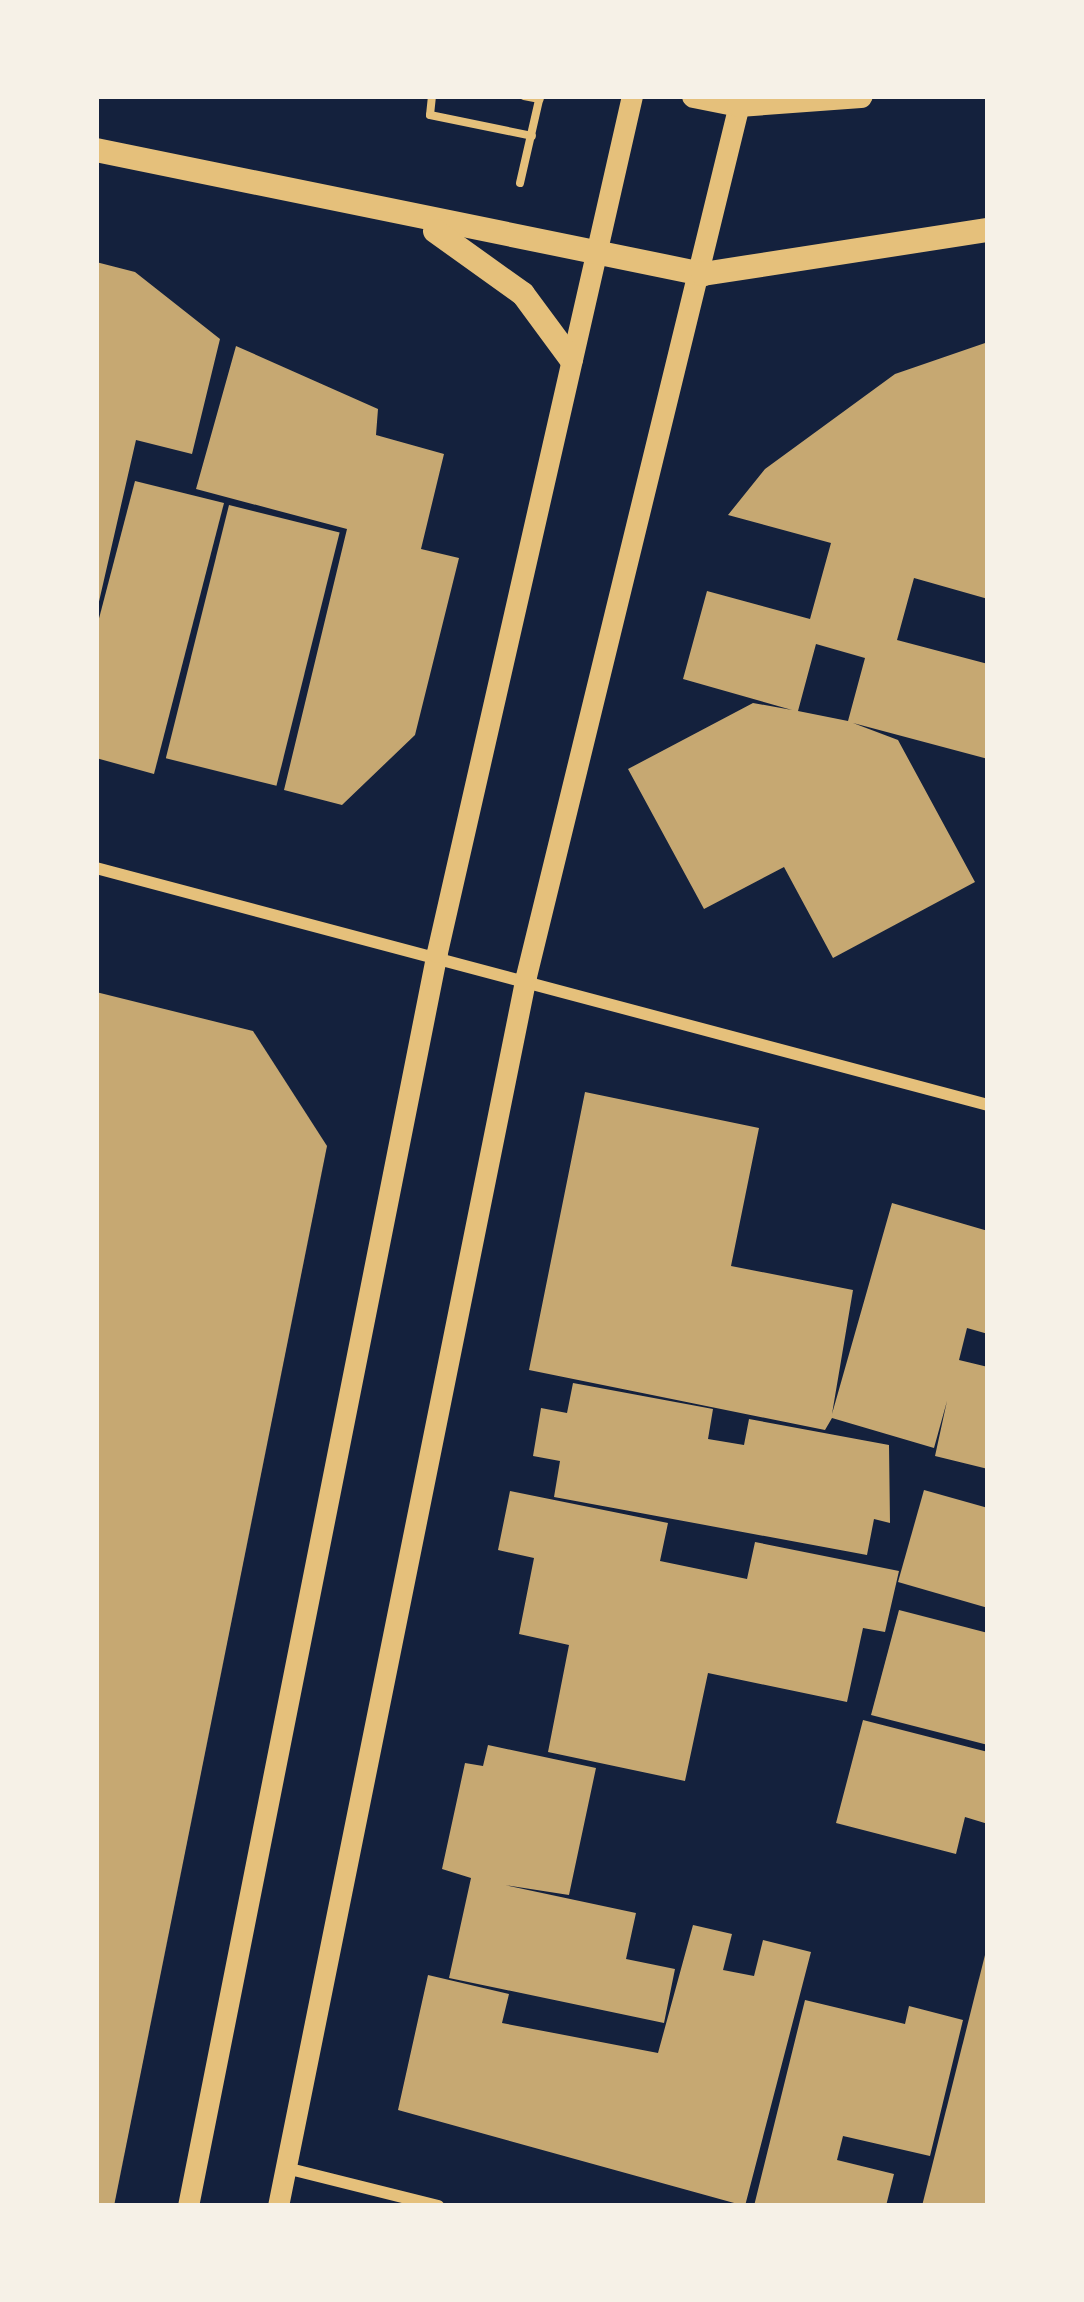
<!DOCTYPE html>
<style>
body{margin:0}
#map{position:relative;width:1084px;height:2302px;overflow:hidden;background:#14213d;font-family:"Alegreya Sans",sans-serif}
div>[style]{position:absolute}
.building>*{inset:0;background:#c6a872;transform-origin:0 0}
.path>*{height:8px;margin:-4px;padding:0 4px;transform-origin:4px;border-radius:4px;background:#e5c07b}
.minor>*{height:12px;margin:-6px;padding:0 6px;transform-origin:6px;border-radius:6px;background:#e5c07b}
.tertiary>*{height:21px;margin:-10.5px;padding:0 10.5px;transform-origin:10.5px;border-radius:10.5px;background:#e5c07b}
.secondary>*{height:24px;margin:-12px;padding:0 12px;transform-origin:12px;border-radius:12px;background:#e5c07b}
span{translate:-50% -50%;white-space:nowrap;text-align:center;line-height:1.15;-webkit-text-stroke:10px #f6f1e7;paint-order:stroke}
.frame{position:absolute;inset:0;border:99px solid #f6f1e7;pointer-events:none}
</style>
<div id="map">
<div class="building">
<i style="clip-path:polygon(96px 262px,135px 272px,220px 339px,192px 454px,136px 440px,98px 606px)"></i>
<i style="clip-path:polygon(evenodd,988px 342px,988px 599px,914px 578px,897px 640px,988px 664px,988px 759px,853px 723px,898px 740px,975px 882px,833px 958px,784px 867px,704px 909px,628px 769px,753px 703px,792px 710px,683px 679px,707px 591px,810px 619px,831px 543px,728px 515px,765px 469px,895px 374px,988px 342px,816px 644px,865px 658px,848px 721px,798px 711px,816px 644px)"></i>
<i style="clip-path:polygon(236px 346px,378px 409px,376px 435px,444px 454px,421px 549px,459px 558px,415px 735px,342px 805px,284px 790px,347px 529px,196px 489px)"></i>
<i style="clip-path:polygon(135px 481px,224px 503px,154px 774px,96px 758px,96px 630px)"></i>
<i style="left:229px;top:505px;width:114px;height:261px;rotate:14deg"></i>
<i style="clip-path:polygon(96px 992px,253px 1031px,327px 1146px,114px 2206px,96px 2206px)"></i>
<i style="clip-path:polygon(585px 1092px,759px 1128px,731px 1266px,853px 1290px,832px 1414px,892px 1203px,988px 1231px,988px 1334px,967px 1328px,959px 1360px,988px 1367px,988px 1469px,935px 1456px,947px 1401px,934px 1448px,832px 1418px,825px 1430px,529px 1370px)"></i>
<i style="clip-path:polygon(573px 1383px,713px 1409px,708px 1439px,744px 1445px,749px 1419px,889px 1445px,890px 1523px,874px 1519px,867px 1555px,554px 1497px,560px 1461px,533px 1456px,541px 1408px,567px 1413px)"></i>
<i style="clip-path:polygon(924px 1490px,988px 1508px,988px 1608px,898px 1582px)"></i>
<i style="clip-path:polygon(510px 1491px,668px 1523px,660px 1561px,747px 1579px,755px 1542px,899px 1571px,885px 1632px,863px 1628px,847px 1702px,708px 1673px,685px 1781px,548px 1752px,569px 1645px,519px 1634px,534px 1558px,498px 1550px)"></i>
<i style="clip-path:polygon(899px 1610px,988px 1633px,988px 1745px,871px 1715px)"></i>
<i style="clip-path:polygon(863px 1720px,988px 1752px,988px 1824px,965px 1817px,956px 1854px,836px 1823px)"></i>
<i style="clip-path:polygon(488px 1745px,596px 1768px,569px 1895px,505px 1885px,636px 1913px,626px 1959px,675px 1969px,664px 2023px,449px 1978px,471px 1878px,442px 1869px,465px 1763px,483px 1766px)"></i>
<i style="clip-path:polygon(693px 1925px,732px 1934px,723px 1970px,754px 1976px,763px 1940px,811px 1952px,745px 2206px,398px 2110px,428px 1975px,509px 1994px,502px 2023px,658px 2053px)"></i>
<i style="clip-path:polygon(986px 1951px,988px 2206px,922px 2206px)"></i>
<i style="clip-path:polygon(805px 2000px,905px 2024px,909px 2006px,963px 2020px,930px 2156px,843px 2136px,837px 2160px,894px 2174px,886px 2206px,754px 2206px)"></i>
</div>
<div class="path">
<i style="left:432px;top:96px;width:19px;rotate:96deg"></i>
<i style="left:430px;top:115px;width:104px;rotate:11.6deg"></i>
<i style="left:524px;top:96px;width:16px;rotate:11deg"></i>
<i style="left:520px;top:183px;width:89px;rotate:-77.1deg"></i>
</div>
<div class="minor">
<i style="left:96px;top:868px;width:923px;rotate:14.88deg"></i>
<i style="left:286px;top:2168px;width:157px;rotate:14deg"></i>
</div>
<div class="tertiary">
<i style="left:188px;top:2206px;width:1278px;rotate:-78.77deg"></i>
<i style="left:437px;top:952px;width:878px;rotate:-77.17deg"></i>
<i style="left:278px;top:2206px;width:1255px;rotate:-78.6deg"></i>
<i style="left:526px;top:976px;width:906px;rotate:-76.27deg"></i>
</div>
<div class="secondary">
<i style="left:694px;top:96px;width:46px;rotate:11.3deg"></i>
<i style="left:739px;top:105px;width:122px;rotate:-4.2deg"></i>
<i style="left:96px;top:150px;width:620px;rotate:11.55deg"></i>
<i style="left:703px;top:274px;width:288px;rotate:-8.8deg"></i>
<i style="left:435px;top:231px;width:108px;rotate:35.6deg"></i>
<i style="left:523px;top:294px;width:81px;rotate:53.6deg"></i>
</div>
<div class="frame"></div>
</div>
